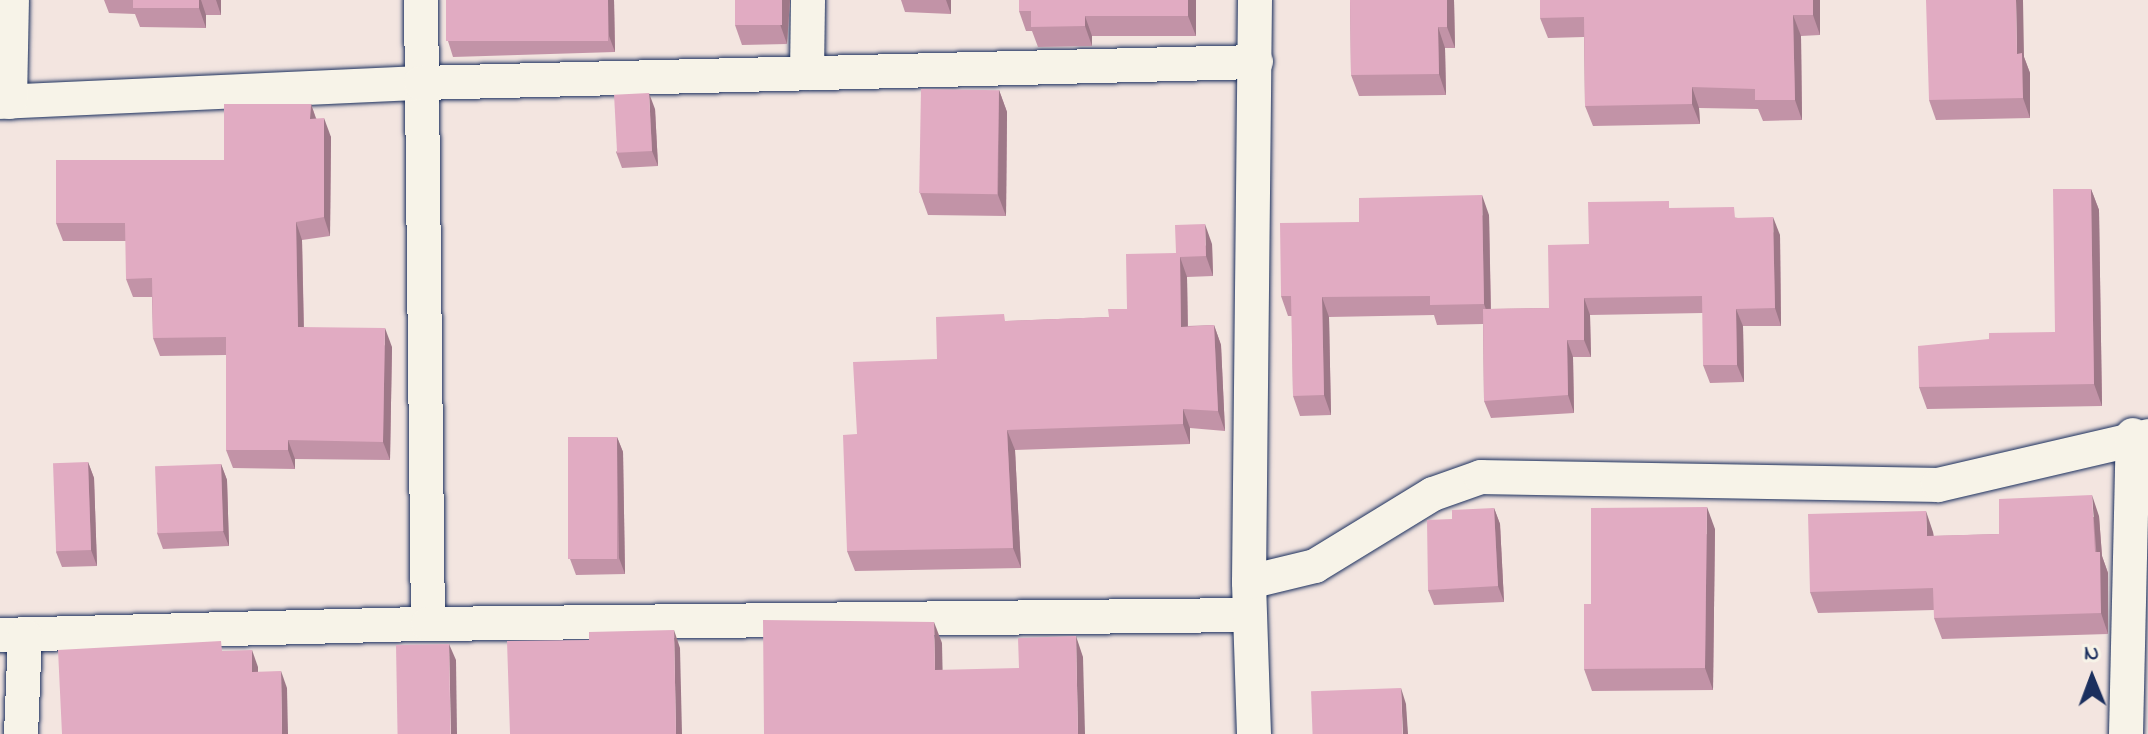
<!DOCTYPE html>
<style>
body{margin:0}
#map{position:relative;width:2148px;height:734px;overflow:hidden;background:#f3e5e0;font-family:"Indie Flower",sans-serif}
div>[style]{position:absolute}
.roads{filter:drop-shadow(0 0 2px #1b2f5e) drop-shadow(0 0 2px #1b2f5e)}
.minor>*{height:34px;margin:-17px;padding:0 17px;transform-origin:17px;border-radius:17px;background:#f7f3e8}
.wall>*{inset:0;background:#c293a7}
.shaded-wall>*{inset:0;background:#9e7888}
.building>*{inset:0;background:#e1abc2;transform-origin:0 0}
span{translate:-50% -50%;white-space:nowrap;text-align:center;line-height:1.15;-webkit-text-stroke:6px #f7f3e8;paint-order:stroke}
.north{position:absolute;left:2052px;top:638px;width:80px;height:80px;-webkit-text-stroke:6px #f7f3e8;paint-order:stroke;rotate:359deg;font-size:22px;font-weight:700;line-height:32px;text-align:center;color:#1b2f5e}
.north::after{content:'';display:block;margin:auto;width:28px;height:36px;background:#1b2f5e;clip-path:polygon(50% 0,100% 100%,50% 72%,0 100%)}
</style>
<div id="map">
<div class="roads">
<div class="minor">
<i style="left:421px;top:0;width:624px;rotate:89.36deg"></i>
<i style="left:807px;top:73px;width:73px;rotate:-89.2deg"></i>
<i style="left:0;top:102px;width:421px;rotate:-2.6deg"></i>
<i style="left:421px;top:83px;width:835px;rotate:-1.44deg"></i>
<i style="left:10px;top:102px;width:102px;rotate:-88.9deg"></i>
<i style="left:1249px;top:582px;width:68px;rotate:-13.6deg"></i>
<i style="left:1315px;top:566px;width:138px;rotate:-31.4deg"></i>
<i style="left:1433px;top:494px;width:51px;rotate:-19.5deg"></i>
<i style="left:1481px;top:477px;width:457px;rotate:1deg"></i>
<i style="left:1938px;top:485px;width:216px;rotate:-13.1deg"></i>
<i style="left:0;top:635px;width:428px;rotate:-1.5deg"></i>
<i style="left:428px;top:624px;width:821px;rotate:-0.63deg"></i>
<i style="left:21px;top:734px;width:98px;rotate:-87.7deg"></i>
<i style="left:1254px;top:734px;width:152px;rotate:-91.9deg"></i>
<i style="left:1249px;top:582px;width:582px;rotate:-89.41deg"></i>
<i style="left:2126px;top:734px;width:299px;rotate:-88.7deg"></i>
</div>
</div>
<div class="wall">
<i style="clip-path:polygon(104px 0,221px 0,221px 15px,206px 15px,206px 28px,140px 27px,135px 14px,109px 13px)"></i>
<i style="clip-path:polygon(446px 0,614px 0,615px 52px,453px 57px,448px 41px)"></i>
<i style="clip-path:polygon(735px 0,790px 0,787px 44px,742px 45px,735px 25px)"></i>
<i style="clip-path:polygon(901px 0,951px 0,951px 14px,905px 12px)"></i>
<i style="clip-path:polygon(1196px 0,1196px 36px,1092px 36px,1092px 46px,1038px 47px,1032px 31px,1026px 31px,1019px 11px)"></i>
<i style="clip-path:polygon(1350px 0,1454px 0,1455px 48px,1445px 48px,1446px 95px,1359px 96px,1351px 75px)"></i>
<i style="clip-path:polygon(1540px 0,1820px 0,1820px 35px,1801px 36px,1802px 120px,1763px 121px,1758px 109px,1699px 108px,1700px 124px,1593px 126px,1585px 106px,1584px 37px,1548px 38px,1540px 18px)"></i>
<i style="clip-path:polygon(2024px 57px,2030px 73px,2030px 118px,1936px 120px,1929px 100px)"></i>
<i style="clip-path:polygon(999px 90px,1007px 112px,1006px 216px,928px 215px,920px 193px)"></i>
<i style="clip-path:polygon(311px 104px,316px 118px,331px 137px,330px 236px,302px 240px,304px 327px,392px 347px,390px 460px,295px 459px,295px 469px,233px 468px,226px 450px,226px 355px,160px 356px,153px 338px,152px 297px,133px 297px,126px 279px,126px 241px,63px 241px,56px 223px,224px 160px)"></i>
<i style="clip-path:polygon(655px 109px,658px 166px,622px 168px,616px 152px)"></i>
<i style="clip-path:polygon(2091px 189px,2099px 210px,2102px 406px,1927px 409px,1919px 387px,2055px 332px)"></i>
<i style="clip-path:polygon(1671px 208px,1738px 218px,1780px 235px,1781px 326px,1743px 326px,1744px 382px,1710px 383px,1703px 365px,1703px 313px,1590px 315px,1591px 357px,1573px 357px,1574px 413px,1491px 418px,1484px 401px,1483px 324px,1437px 325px,1434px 315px,1329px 317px,1331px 415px,1300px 416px,1293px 396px,1292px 316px,1288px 316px,1281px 296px,1359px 222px,1489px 215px,1491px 309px,1549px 308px,1589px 244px)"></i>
<i style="clip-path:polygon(1212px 244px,1213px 276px,1187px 277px,1188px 326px,1214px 325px,1221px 345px,1225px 431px,1190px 428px,1190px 444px,1015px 450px,1021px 568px,855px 571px,847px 551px,857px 434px,937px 359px,1007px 321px,1109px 317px,1127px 309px,1176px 253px)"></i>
<i style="clip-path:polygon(617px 437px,623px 452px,625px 574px,576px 575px,570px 559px)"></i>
<i style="clip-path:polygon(88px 462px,94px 478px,97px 566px,62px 567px,56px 552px)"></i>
<i style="clip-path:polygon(221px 464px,227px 480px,229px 546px,163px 549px,157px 533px)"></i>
<i style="clip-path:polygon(1494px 508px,1500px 524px,1504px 602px,1434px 605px,1428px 590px,1452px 519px)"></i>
<i style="clip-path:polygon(2099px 516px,2102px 556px,2108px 573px,2108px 634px,1942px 639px,1934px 618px,1934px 610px,1818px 613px,1810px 592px,1933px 532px,1934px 536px,1999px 534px)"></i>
<i style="clip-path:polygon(1715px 529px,1713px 690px,1592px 691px,1584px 669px,1591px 604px)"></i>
</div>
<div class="shaded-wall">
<i style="clip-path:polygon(199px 0,201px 0,206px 15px,206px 28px,199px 8px)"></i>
<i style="clip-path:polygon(216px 0,221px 0,221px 15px)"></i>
<i style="clip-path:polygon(608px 0,614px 0,615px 52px,609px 36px)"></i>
<i style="clip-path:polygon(782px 0,790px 0,787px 44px,780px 24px)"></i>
<i style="clip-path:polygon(946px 0,951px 0,951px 14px)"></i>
<i style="clip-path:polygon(1188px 0,1196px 0,1196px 36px,1188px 16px)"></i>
<i style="clip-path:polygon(1447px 0,1454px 0,1455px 48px,1447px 27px)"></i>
<i style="clip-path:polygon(1813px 0,1820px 0,1820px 35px,1813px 15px)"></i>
<i style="clip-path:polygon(2016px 0,2023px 0,2024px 57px,2030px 73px,2030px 118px,2023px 98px,2017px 54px)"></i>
<i style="clip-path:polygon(1793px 15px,1801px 36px,1802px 120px,1795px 100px)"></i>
<i style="clip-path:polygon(1085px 16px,1092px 36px,1092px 46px,1085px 26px)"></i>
<i style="clip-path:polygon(1438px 27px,1445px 48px,1446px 95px,1439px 74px)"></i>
<i style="clip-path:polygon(1692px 87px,1699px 108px,1700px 124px,1692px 104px)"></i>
<i style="clip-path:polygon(999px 90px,1007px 112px,1006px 216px,998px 195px)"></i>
<i style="clip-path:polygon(649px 93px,655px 109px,658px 166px,652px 151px)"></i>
<i style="clip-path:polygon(311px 104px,317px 122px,310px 119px)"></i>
<i style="clip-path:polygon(324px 118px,331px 137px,330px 236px,324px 217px)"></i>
<i style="clip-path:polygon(2091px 189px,2099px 210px,2102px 406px,2094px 384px)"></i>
<i style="clip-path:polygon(1482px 195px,1489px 215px,1491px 324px,1484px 304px)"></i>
<i style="clip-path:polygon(1773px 217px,1780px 235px,1781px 326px,1775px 308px)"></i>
<i style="clip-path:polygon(296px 222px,302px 240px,304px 345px,298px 327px)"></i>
<i style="clip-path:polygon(1205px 224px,1212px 244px,1213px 276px,1206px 256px)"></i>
<i style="clip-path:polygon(1180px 257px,1187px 277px,1188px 347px,1181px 327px)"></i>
<i style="clip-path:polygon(1322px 297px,1329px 317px,1331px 415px,1324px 395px)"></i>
<i style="clip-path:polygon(1584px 298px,1590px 315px,1591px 357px,1584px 340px)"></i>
<i style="clip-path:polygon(1736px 309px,1743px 326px,1744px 382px,1737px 365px)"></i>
<i style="clip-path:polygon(1214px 325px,1221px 345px,1225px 431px,1218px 411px)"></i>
<i style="clip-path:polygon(385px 328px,392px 347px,390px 460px,383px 442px)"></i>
<i style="clip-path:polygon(1567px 340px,1573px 357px,1574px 413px,1568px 395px)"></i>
<i style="clip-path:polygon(1183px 409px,1190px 428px,1190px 444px,1183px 424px)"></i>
<i style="clip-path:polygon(1007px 430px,1015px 450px,1021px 568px,1013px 548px)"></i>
<i style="clip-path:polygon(617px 437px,623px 452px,625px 574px,619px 558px)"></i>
<i style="clip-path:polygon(288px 440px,295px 459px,295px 469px,288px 450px)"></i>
<i style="clip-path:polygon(88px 462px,94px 478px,97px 566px,91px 550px)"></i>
<i style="clip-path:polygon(221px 464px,227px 480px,229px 546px,223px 531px)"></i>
<i style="clip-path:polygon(2092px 495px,2099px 516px,2102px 556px,2108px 573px,2108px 634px,2101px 613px)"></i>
<i style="clip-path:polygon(1707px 507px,1715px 529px,1713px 690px,1705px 668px)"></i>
<i style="clip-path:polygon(1494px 508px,1500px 524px,1504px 602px,1498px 586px)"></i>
<i style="clip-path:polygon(1926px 511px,1933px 532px,1934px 557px,1927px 536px)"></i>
<i style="clip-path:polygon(934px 622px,942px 643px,943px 690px,935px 670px)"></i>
<i style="clip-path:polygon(674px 630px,680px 648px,682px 734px,676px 734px)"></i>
<i style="clip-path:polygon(1076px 636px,1083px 657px,1085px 734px,1078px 734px)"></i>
<i style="clip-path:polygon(449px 644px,456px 660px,457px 734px,451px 734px)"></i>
<i style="clip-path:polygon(252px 650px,258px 667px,258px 689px,252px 672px)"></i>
<i style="clip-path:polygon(281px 671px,287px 688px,288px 734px,282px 734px)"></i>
<i style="clip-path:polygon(1401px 688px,1406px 704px,1408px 734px,1403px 734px)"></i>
</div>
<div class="building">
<i style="left:133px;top:0;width:66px;height:8px"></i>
<i style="left:446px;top:0;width:162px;height:41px"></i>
<i style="left:735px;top:0;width:47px;height:25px"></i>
<i style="clip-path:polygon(1019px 0,1188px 0,1188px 16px,1085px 16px,1085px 26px,1031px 27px,1031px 11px,1019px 11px)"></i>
<i style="clip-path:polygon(1350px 0,1447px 0,1447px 27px,1438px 27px,1439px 74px,1351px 75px)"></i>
<i style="clip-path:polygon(1540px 0,1813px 0,1813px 15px,1793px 15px,1795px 100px,1755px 100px,1755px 89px,1692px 87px,1692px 104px,1585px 106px,1584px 17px,1540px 18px)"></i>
<i style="clip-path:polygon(1926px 0,2016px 0,2017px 54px,2022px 53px,2023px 98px,1929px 100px)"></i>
<i style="left:921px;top:89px;width:78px;height:104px;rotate:1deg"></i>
<i style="left:649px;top:93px;width:58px;height:35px;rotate:87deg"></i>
<i style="clip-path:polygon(224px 104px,311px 104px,310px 119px,324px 118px,324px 217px,296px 222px,298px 327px,385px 328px,383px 442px,288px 440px,288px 450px,226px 450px,226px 337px,153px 338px,152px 278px,126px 279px,125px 223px,56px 223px,56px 160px,224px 160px)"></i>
<i style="clip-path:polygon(2053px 189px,2091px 189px,2094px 384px,1919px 387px,1918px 346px,1989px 339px,1989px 333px,2055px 332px)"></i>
<i style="clip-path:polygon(1482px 195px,1484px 304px,1430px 305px,1430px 296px,1322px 297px,1324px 395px,1293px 396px,1291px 296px,1281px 296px,1280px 223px,1359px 222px,1359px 198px)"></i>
<i style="clip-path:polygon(1669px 201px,1669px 208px,1734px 207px,1735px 218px,1773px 217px,1775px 308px,1736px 309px,1737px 365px,1703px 365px,1702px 296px,1584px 298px,1584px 340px,1567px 340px,1568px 395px,1484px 401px,1483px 309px,1549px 308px,1548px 245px,1589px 244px,1588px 202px)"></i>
<i style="clip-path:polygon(1205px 224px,1206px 256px,1180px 257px,1181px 327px,1214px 325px,1218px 411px,1183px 409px,1183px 424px,1007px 430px,1013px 548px,847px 551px,843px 435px,857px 434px,853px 362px,937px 359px,936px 317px,1004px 314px,1005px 321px,1109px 317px,1108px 309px,1127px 309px,1126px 254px,1176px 253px,1175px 225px)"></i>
<i style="left:568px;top:437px;width:49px;height:122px"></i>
<i style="left:88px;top:462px;width:88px;height:35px;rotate:88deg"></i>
<i style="left:221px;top:464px;width:67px;height:66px;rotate:88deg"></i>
<i style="clip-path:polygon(2092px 495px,2095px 552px,2100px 552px,2101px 613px,1934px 618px,1933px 588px,1810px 592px,1808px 514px,1926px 511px,1927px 536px,1999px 534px,1999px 499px)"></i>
<i style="clip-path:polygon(1707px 507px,1705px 668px,1584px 669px,1584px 604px,1591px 604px,1591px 508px)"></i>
<i style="clip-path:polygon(1494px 508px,1498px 586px,1428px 590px,1427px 520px,1452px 519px,1452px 510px)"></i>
<i style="clip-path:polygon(763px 620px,934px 622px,935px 670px,1019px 668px,1018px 638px,1076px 636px,1078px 734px,764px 734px)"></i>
<i style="clip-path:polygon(674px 630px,676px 734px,510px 734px,507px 641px,589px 640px,589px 632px)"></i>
<i style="clip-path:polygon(221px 641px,222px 651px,252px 650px,252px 672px,281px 671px,282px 734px,62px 734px,58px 650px)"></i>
<i style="left:449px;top:644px;width:90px;height:53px;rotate:89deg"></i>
<i style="left:1401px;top:688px;width:46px;height:90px;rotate:88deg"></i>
</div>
<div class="north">N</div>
</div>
